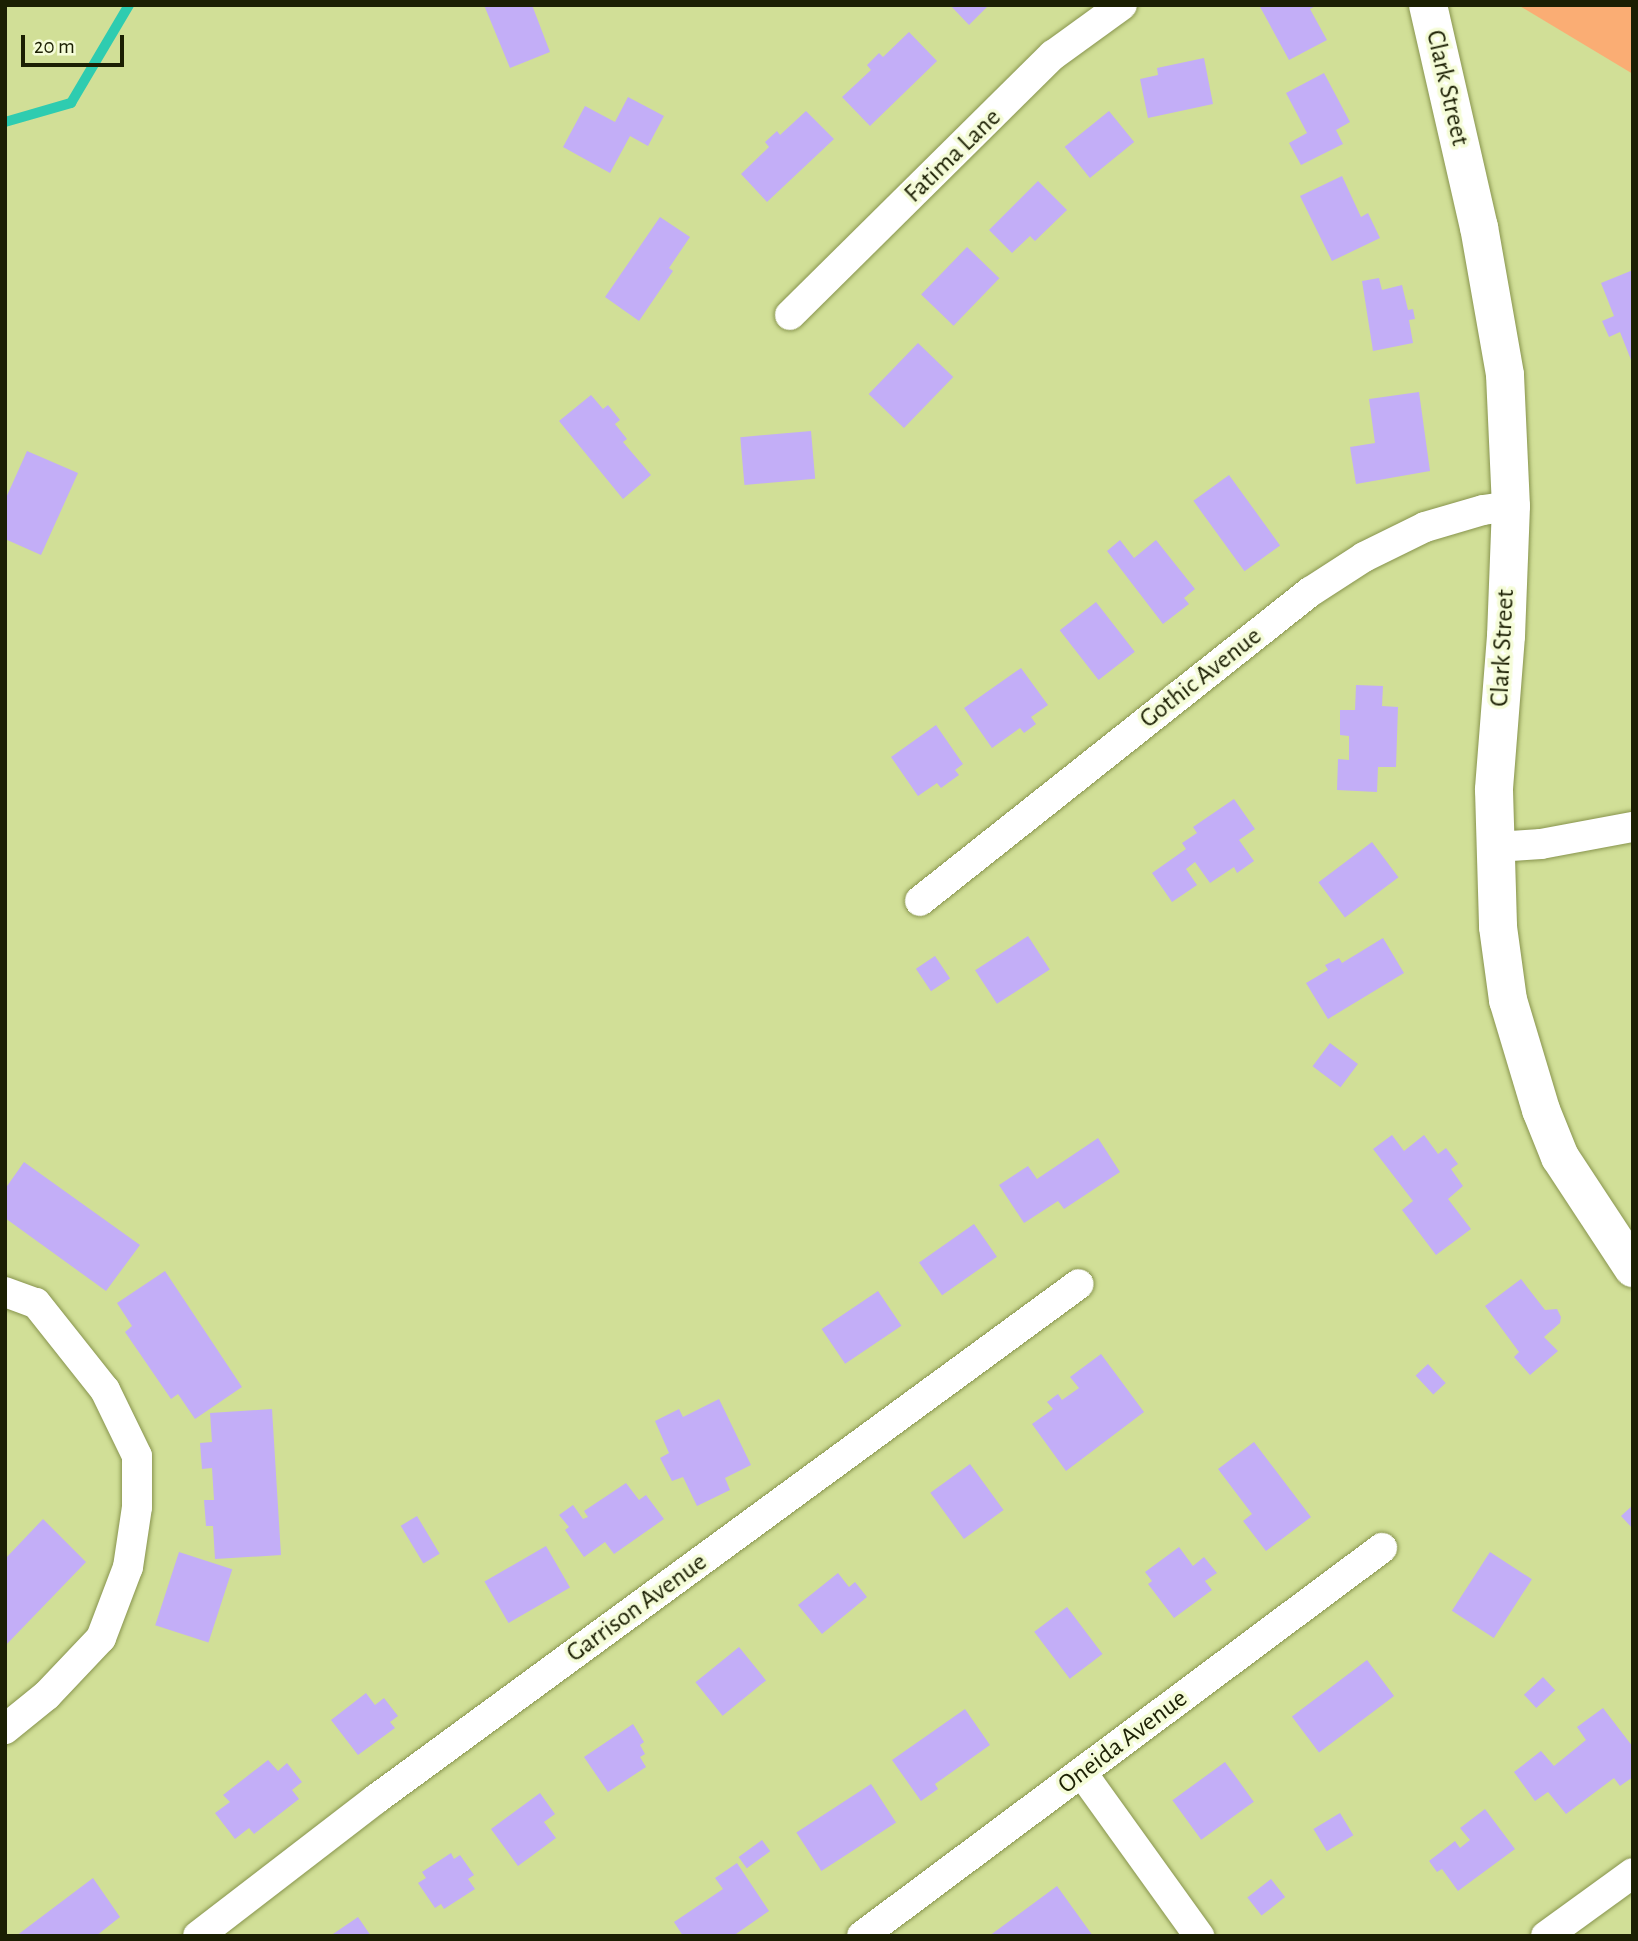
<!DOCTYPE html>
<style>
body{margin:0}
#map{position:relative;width:1638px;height:1941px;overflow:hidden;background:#d1df97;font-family:"Alegreya Sans",sans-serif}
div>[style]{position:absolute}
.green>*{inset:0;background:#faad74}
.stream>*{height:10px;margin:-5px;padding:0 5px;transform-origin:5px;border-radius:5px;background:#2eccb0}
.building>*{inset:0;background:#c3aef7;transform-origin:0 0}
.roads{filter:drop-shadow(0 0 2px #88944e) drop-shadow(0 0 2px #88944e)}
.street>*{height:30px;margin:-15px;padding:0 15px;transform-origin:15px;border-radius:15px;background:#fff}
.secondary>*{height:38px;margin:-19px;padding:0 19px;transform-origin:19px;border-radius:19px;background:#fff}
span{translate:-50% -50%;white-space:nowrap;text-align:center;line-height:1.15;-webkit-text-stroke:7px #f5fcd8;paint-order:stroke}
.street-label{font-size:26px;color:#1b1f03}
.frame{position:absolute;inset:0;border:7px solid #1b1f03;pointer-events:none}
.scale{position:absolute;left:21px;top:35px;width:103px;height:32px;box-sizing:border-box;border:4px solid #1b1f03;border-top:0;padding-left:9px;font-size:21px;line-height:24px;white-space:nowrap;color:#1b1f03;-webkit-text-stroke:5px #f5fcd8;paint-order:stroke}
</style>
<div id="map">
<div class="green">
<i style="clip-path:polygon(1518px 5px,1633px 5px,1633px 74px)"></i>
</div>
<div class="stream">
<i style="left:5px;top:122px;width:69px;rotate:-16.1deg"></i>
<i style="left:71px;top:103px;width:114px;rotate:-59.4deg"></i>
</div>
<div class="building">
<i style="clip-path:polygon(484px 5px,532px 5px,550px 52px,510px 68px)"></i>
<i style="clip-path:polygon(950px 5px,989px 5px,969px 25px)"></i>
<i style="clip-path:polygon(1259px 5px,1317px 5px,1310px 9px,1327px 40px,1289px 60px)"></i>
<i style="clip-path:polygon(909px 32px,937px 61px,870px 126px,842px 97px,871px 70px,867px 65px,879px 53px,883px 57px)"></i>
<i style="clip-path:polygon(1204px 58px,1213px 104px,1148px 118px,1140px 79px,1158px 75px,1157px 68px)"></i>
<i style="clip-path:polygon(1324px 73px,1350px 122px,1336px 130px,1343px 144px,1301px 165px,1289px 143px,1307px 133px,1286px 93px)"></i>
<i style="clip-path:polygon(628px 97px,664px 116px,648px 146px,630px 136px,610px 173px,563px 147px,585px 106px,615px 122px)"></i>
<i style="clip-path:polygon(806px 111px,834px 139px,767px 202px,741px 174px,769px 147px,765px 142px,777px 131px,780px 135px)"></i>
<i style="left:1109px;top:111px;width:40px;height:57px;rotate:51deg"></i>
<i style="clip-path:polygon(1342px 176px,1361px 217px,1368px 213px,1380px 238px,1332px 261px,1300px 196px)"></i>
<i style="clip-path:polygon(1038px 181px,1067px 210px,1035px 241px,1030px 236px,1012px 253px,989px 230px)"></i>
<i style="clip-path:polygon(660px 217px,690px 237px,669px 268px,673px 271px,639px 321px,605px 297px)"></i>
<i style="left:967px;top:247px;width:45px;height:66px;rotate:44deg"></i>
<i style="clip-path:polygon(1633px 270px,1633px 365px,1620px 332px,1609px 337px,1602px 321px,1614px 316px,1601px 283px)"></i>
<i style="clip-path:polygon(1379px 278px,1382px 290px,1402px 285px,1408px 310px,1413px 309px,1415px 319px,1409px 320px,1413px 343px,1373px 351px,1362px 281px)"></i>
<i style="left:918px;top:343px;width:49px;height:71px;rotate:44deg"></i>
<i style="clip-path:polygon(1419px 392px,1430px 471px,1356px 484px,1350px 447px,1375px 443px,1369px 399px)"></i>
<i style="clip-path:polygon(591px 395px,603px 409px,608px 405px,620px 420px,615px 424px,627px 439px,623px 442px,651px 475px,623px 499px,559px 421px)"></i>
<i style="left:811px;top:431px;width:48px;height:71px;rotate:85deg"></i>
<i style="clip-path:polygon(27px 451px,78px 473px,41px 555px,5px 539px,5px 500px)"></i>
<i style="left:1229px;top:475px;width:87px;height:44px;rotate:54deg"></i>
<i style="clip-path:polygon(1120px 540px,1134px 558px,1156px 540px,1195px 589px,1184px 598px,1189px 604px,1163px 624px,1107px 551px)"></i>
<i style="left:1096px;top:602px;width:63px;height:46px;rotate:52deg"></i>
<i style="clip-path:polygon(1021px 668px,1048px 705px,1031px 717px,1036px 724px,1024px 733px,1020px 728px,992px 748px,964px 708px)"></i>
<i style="clip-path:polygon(1356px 685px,1383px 686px,1382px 706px,1398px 707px,1396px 767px,1378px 767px,1377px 792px,1337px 790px,1338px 759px,1349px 760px,1349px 736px,1340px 735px,1340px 710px,1355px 710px)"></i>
<i style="clip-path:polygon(936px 725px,963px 764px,955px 770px,959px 775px,941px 788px,937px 783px,918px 796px,891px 757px)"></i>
<i style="clip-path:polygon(1234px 799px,1255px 829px,1239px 840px,1254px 861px,1237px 873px,1234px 867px,1210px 883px,1195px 862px,1186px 869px,1197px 885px,1172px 902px,1152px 873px,1186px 849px,1182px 843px,1197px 833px,1193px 827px)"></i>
<i style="left:1372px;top:842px;width:44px;height:67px;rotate:53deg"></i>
<i style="left:1028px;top:936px;width:40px;height:63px;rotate:57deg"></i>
<i style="clip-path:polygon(1383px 938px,1404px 973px,1328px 1019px,1306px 983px,1328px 970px,1325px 965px,1339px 958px,1342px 963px)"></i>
<i style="left:935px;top:956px;width:27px;height:23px;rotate:56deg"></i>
<i style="left:1330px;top:1043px;width:35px;height:29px;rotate:37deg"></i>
<i style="clip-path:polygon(1392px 1135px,1404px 1151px,1424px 1135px,1438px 1154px,1446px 1148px,1458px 1164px,1451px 1169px,1463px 1186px,1448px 1199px,1471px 1229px,1436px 1255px,1402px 1210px,1413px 1201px,1373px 1149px)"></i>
<i style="clip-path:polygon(1098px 1138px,1120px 1172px,1064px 1209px,1058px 1201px,1024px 1223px,999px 1185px,1028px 1166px,1037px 1179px)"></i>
<i style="clip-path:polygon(24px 1162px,140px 1245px,106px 1291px,5px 1218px,5px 1189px)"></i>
<i style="left:974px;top:1224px;width:40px;height:67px;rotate:55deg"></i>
<i style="clip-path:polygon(165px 1271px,242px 1387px,195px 1419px,178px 1394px,171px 1399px,125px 1332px,132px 1326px,117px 1303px)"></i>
<i style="clip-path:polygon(1521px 1279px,1545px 1310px,1557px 1309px,1561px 1317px,1560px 1323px,1544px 1337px,1558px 1351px,1530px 1375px,1514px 1357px,1519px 1352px,1485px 1306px)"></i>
<i style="left:878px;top:1291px;width:42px;height:68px;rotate:56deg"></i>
<i style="clip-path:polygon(1101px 1354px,1144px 1412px,1066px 1471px,1032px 1424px,1053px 1409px,1047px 1402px,1058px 1394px,1062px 1400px,1079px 1388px,1070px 1377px)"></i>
<i style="left:1428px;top:1364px;width:26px;height:17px;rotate:47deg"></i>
<i style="clip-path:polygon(719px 1399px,751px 1465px,725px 1478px,730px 1490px,697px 1506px,683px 1477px,672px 1481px,660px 1458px,669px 1453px,655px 1421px,679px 1409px,683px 1417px)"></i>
<i style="clip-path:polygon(272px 1409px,281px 1555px,215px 1559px,213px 1526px,206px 1526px,204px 1500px,214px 1500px,212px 1468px,202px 1469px,200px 1443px,212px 1442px,210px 1413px)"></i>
<i style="clip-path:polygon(1254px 1442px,1311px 1517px,1266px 1551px,1243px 1521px,1252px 1514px,1218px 1469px)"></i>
<i style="left:970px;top:1464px;width:57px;height:49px;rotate:54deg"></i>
<i style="clip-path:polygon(626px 1483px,639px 1500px,646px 1495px,664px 1519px,614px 1554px,605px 1542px,584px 1557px,565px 1530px,569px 1527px,559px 1515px,573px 1505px,583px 1519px,588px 1517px,584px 1511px)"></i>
<i style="clip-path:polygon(1633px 1505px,1633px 1529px,1621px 1516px)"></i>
<i style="left:417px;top:1516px;width:44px;height:19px;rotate:59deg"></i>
<i style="clip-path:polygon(43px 1519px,86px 1562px,5px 1646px,5px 1559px)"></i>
<i style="left:546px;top:1546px;width:48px;height:71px;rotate:60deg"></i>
<i style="clip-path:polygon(1179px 1547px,1193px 1566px,1204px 1557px,1217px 1573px,1205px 1581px,1212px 1590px,1174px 1618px,1148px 1584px,1152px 1581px,1145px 1572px)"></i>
<i style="left:179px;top:1552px;width:56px;height:77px;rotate:18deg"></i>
<i style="left:1490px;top:1552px;width:50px;height:70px;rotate:33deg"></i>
<i style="clip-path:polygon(838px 1573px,849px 1587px,855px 1582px,867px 1597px,822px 1634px,798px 1605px)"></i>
<i style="left:1067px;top:1607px;width:59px;height:41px;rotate:53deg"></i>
<i style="left:739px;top:1647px;width:43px;height:56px;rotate:51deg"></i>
<i style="left:1367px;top:1660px;width:45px;height:94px;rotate:53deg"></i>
<i style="left:1543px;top:1677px;width:18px;height:26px;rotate:47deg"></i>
<i style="clip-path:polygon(366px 1693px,375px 1705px,384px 1698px,398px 1716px,390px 1722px,395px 1728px,358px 1755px,331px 1720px)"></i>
<i style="clip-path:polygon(1603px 1708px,1633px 1747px,1633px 1777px,1620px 1786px,1614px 1778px,1566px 1814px,1548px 1792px,1535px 1801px,1514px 1772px,1541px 1751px,1554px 1766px,1586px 1740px,1577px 1727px)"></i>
<i style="clip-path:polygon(965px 1709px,990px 1745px,935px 1784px,938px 1789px,921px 1801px,892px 1760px)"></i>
<i style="clip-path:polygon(633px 1724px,644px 1742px,640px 1745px,645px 1754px,640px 1757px,646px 1767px,608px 1792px,584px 1757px)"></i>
<i style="clip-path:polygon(268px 1760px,278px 1771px,287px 1763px,302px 1782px,292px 1790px,299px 1799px,254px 1834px,249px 1828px,235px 1839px,215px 1813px,230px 1802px,223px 1795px)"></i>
<i style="left:1225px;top:1762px;width:49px;height:65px;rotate:54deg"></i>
<i style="left:871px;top:1784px;width:46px;height:89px;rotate:57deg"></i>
<i style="clip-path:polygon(540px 1793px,555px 1814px,544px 1822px,556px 1838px,518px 1866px,491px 1829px)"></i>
<i style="clip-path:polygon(1485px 1809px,1515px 1849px,1458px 1891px,1442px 1869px,1437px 1872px,1429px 1861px,1455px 1841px,1460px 1848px,1470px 1840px,1460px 1828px)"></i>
<i style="left:1340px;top:1813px;width:26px;height:31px;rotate:59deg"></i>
<i style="left:762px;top:1840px;width:14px;height:29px;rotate:54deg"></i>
<i style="clip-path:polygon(451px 1853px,454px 1859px,460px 1855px,474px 1875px,468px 1879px,475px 1889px,444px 1909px,441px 1904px,435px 1908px,418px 1883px,426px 1878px,422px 1872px)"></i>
<i style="clip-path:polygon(737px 1863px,769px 1911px,733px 1936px,683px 1936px,674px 1922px,723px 1889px,715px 1878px)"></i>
<i style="clip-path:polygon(93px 1878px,120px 1917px,96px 1936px,16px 1936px)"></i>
<i style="left:1271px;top:1879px;width:23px;height:30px;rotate:52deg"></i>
<i style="clip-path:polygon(1057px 1886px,1093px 1936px,989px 1936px)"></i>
<i style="clip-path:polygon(358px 1917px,371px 1936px,330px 1936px)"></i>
</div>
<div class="roads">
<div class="street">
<i style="left:790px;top:315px;width:370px;rotate:-44.7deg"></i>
<i style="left:1053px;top:55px;width:85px;rotate:-35.9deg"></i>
<i style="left:1496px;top:847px;width:45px;rotate:-3.8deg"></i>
<i style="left:1541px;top:844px;width:94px;rotate:-10.5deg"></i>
<i style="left:920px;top:901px;width:498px;rotate:-38.4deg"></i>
<i style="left:1310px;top:592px;width:64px;rotate:-32.9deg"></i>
<i style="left:1364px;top:557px;width:68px;rotate:-26.2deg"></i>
<i style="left:1425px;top:527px;width:60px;rotate:-16.3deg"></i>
<i style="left:1483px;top:510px;width:28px;rotate:-8deg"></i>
<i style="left:5px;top:1292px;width:33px;rotate:20deg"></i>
<i style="left:36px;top:1303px;width:111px;rotate:51.6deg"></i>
<i style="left:105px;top:1390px;width:73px;rotate:64.1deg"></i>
<i style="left:137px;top:1456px;width:51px;rotate:90deg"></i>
<i style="left:137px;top:1507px;width:61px;rotate:98.5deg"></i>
<i style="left:128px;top:1567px;width:76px;rotate:110.8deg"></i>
<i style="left:101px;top:1638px;width:79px;rotate:133.5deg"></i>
<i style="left:47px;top:1695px;width:54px;rotate:141deg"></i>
<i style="left:1082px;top:1773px;width:201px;rotate:54.3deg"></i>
<i style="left:198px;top:1936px;width:225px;rotate:-37.6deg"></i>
<i style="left:376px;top:1799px;width:871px;rotate:-36.23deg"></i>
<i style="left:862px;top:1936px;width:649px;rotate:-36.73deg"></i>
<i style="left:1546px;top:1936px;width:107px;rotate:-35.9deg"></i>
</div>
<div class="secondary">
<i style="left:1428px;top:5px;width:228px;rotate:77.1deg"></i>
<i style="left:1479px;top:227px;width:150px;rotate:80deg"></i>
<i style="left:1505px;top:375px;width:131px;rotate:87.4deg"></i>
<i style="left:1511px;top:506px;width:130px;rotate:92.2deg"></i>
<i style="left:1506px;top:636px;width:154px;rotate:94.5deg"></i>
<i style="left:1494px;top:790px;width:137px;rotate:88.3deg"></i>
<i style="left:1498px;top:927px;width:74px;rotate:82.2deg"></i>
<i style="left:1508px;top:1000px;width:115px;rotate:73.3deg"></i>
<i style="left:1541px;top:1110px;width:51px;rotate:68deg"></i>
<i style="left:1560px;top:1157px;width:133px;rotate:56.7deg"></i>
</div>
</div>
<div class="street-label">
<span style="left:1447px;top:88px;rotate:77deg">Clark Street</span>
<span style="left:953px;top:156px;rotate:-44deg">Fatima Lane</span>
<span style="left:1503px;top:648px;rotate:-87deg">Clark Street</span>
<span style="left:1201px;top:678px;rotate:-38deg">Gothic Avenue</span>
<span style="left:637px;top:1608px;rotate:-36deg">Garrison Avenue</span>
<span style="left:1123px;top:1742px;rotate:-37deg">Oneida Avenue</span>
</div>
<div class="frame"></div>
<div class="scale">20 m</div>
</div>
